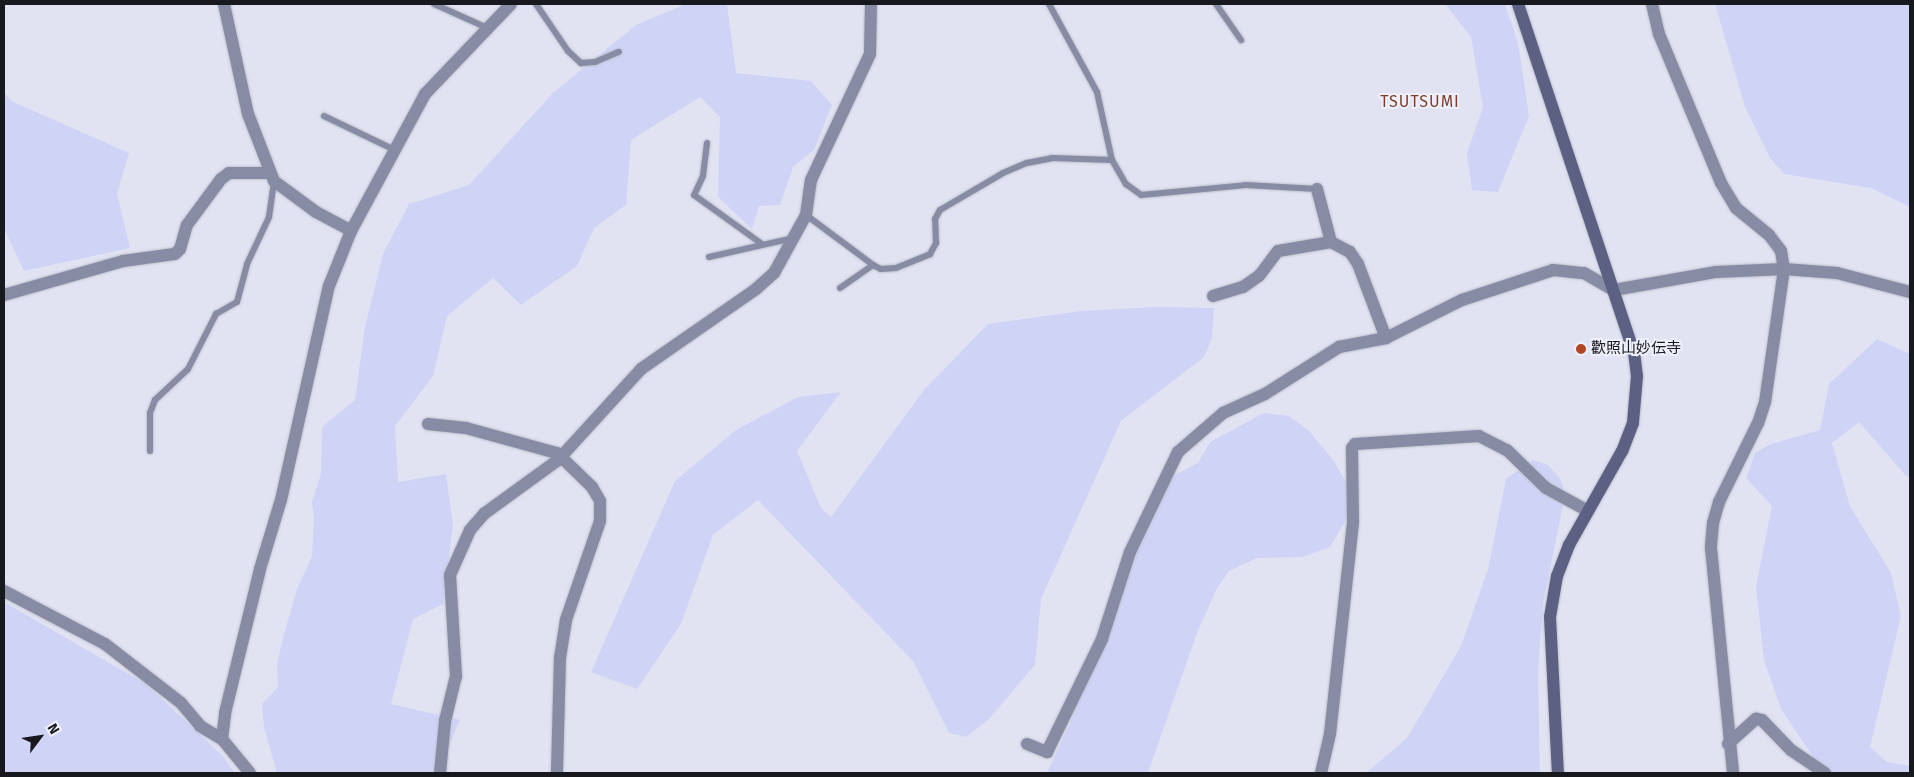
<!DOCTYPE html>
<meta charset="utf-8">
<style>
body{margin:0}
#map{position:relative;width:1914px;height:777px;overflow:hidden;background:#e1e3f2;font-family:"Fira Sans","Noto Sans JP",sans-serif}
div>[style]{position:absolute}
.green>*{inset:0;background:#cfd4f6}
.roads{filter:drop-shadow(0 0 1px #bdbfcc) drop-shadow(0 0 1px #bdbfcc)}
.lane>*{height:6px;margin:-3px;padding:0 3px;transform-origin:3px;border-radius:3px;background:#878ba3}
.street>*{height:12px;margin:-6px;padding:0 6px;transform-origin:6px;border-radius:6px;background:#878ba3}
.secondary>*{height:12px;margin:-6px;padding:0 6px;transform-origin:6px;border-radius:6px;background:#5c6082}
.dots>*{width:14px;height:14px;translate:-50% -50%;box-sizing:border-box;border:2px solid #eef1fd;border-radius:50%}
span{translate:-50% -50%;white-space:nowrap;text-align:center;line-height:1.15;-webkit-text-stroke:4px #eef1fd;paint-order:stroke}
.poi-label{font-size:15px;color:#18191e}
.left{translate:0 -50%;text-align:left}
.neighbourhood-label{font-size:16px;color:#813e27;letter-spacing:1px}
.frame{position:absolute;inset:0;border:5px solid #18191e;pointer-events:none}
.north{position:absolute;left:15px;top:712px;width:50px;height:50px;-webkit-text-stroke:4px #eef1fd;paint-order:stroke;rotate:59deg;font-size:14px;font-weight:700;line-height:20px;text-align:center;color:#18191e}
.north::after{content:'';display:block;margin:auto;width:18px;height:22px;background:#18191e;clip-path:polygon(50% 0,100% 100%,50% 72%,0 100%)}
</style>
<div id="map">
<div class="green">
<i style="clip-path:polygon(686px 4px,727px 4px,736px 73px,811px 81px,832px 105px,814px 150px,793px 167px,780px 205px,759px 206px,752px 229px,718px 197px,720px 117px,700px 97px,631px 140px,626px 205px,594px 228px,577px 266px,521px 305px,493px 278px,447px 316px,433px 376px,395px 426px,398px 482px,446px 474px,453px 525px,443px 604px,413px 619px,391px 704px,460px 720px,437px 773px,277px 773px,264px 727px,262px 704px,278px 687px,277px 664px,283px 638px,297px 589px,312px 556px,314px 518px,312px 502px,321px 474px,322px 427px,355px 400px,365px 327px,383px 254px,409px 204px,469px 185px,553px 93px,636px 25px)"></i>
<i style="clip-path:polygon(1445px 4px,1505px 4px,1518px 43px,1529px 116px,1498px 192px,1472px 190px,1467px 153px,1483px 107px,1471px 37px)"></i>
<i style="clip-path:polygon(1715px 4px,1910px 4px,1910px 207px,1871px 188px,1784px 174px,1770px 158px,1745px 107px)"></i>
<i style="clip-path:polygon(4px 92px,11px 101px,129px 153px,117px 194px,130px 248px,24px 271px,4px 228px)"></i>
<i style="clip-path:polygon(1156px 307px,1214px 308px,1212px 338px,1204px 357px,1121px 421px,1041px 599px,1035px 665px,988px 720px,966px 737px,949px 733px,913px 661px,758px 500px,713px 535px,681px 624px,637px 689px,591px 672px,675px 481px,736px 430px,798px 397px,841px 392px,797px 451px,821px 508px,831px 517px,924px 390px,988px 324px,1081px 311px)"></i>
<i style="clip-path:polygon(1877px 339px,1910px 354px,1910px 477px,1906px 476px,1859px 422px,1832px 443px,1850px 506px,1891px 573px,1901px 616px,1870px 747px,1887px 762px,1910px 766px,1910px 773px,1824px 773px,1781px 709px,1764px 660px,1756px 587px,1772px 506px,1746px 478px,1755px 453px,1771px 444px,1820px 430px,1829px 384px)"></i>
<i style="clip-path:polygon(1264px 413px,1289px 416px,1309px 431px,1334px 461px,1349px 488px,1347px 518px,1330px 547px,1303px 557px,1257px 558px,1229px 571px,1217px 588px,1197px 633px,1148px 773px,1047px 773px,1070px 723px,1152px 509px,1175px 475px,1198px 463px,1210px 442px)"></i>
<i style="clip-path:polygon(1533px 460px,1548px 465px,1561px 480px,1565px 496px,1543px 603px,1538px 673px,1540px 773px,1366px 773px,1407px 738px,1461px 646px,1488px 569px,1506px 479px)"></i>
<i style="clip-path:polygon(4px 602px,146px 684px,223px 756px,235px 773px,4px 773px)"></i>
</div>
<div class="roads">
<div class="lane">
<i style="left:434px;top:4px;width:61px;rotate:24.1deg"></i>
<i style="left:536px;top:4px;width:57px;rotate:55.8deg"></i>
<i style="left:568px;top:51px;width:18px;rotate:43deg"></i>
<i style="left:581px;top:63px;width:14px;rotate:-4deg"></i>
<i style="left:595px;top:62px;width:26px;rotate:-23deg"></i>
<i style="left:1049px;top:4px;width:100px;rotate:61.4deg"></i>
<i style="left:1097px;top:92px;width:70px;rotate:77.6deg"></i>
<i style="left:1112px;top:160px;width:28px;rotate:60deg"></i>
<i style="left:1126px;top:184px;width:19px;rotate:36deg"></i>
<i style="left:1141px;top:195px;width:105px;rotate:-5.4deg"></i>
<i style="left:1246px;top:185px;width:71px;rotate:3.2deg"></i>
<i style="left:1216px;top:4px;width:44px;rotate:55.2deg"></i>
<i style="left:324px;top:116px;width:79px;rotate:25.6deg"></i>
<i style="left:707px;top:143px;width:33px;rotate:97deg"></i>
<i style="left:703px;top:176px;width:21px;rotate:115deg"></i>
<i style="left:694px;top:195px;width:84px;rotate:35.8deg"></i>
<i style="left:806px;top:215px;width:84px;rotate:36.7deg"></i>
<i style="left:873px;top:265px;width:9px;rotate:27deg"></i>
<i style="left:881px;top:269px;width:15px;rotate:-4deg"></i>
<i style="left:896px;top:268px;width:37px;rotate:-22deg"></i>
<i style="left:930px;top:254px;width:13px;rotate:-61deg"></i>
<i style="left:936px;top:243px;width:24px;rotate:-92deg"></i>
<i style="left:935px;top:219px;width:10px;rotate:-61deg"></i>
<i style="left:940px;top:210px;width:73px;rotate:-30.4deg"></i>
<i style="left:1003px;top:173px;width:26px;rotate:-23deg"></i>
<i style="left:1027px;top:163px;width:25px;rotate:-11deg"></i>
<i style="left:1052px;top:158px;width:60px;rotate:1.9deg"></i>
<i style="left:709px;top:257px;width:86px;rotate:-12.7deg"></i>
<i style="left:840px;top:288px;width:40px;rotate:-34.9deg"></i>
<i style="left:150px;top:451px;width:38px;rotate:-90deg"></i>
<i style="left:150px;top:413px;width:14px;rotate:-69deg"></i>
<i style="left:155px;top:400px;width:45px;rotate:-43.2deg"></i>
<i style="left:188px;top:369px;width:62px;rotate:-63deg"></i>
<i style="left:216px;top:314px;width:24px;rotate:-30deg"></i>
<i style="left:237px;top:302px;width:39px;rotate:-75deg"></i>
<i style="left:247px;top:264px;width:52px;rotate:-64.9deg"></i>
<i style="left:269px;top:217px;width:36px;rotate:-82deg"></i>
</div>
<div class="street">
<i style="left:224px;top:4px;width:113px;rotate:77.7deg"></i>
<i style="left:248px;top:114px;width:72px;rotate:68.8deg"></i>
<i style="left:274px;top:181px;width:52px;rotate:36.4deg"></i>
<i style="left:316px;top:212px;width:40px;rotate:28deg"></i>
<i style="left:1652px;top:4px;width:31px;rotate:77deg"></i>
<i style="left:1659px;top:34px;width:161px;rotate:67.4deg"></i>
<i style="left:1721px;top:183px;width:29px;rotate:59deg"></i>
<i style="left:1736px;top:208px;width:43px;rotate:39.3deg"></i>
<i style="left:1769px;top:235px;width:20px;rotate:53deg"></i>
<i style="left:1781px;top:251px;width:18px;rotate:81deg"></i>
<i style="left:1784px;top:269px;width:134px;rotate:98.1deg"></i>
<i style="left:1765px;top:402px;width:22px;rotate:108deg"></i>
<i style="left:1758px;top:423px;width:88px;rotate:116.3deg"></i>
<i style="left:1719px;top:502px;width:22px;rotate:106deg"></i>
<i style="left:1713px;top:523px;width:25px;rotate:95deg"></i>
<i style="left:1711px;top:548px;width:226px;rotate:84.4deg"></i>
<i style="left:1317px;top:189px;width:55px;rotate:75.2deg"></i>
<i style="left:4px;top:295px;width:124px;rotate:-15.9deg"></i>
<i style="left:123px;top:261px;width:52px;rotate:-7.7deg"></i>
<i style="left:175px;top:254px;width:7px;rotate:-45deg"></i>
<i style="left:180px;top:249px;width:25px;rotate:-74deg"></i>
<i style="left:187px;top:225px;width:57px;rotate:-53.5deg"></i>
<i style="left:221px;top:179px;width:10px;rotate:-37deg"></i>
<i style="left:229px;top:173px;width:41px"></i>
<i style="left:1213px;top:296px;width:31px;rotate:-17deg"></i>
<i style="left:1243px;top:287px;width:19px;rotate:-35deg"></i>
<i style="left:1259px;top:276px;width:31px;rotate:-53deg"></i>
<i style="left:1278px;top:251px;width:54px;rotate:-9.6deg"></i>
<i style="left:1331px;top:242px;width:21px;rotate:28deg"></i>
<i style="left:1350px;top:252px;width:14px;rotate:56deg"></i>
<i style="left:1358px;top:264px;width:79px;rotate:69.3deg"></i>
<i style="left:428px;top:424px;width:38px;rotate:6deg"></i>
<i style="left:466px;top:428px;width:94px;rotate:15.4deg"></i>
<i style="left:557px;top:453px;width:49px;rotate:44.2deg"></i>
<i style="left:592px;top:487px;width:16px;rotate:60deg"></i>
<i style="left:600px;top:501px;width:20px;rotate:90deg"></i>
<i style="left:600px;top:521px;width:105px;rotate:109deg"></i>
<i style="left:566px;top:620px;width:37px;rotate:99deg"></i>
<i style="left:560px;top:657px;width:116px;rotate:91.5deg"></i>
<i style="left:4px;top:591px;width:114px;rotate:27.7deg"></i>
<i style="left:105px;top:644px;width:96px;rotate:37.8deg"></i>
<i style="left:181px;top:703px;width:30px;rotate:50deg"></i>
<i style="left:200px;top:726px;width:26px;rotate:31deg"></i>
<i style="left:1027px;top:744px;width:22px;rotate:22deg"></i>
<i style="left:1047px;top:752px;width:126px;rotate:-64deg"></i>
<i style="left:1102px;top:639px;width:91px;rotate:-72.2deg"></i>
<i style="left:1130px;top:552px;width:111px;rotate:-64.4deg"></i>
<i style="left:1178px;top:452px;width:60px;rotate:-40.9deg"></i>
<i style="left:1223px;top:413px;width:46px;rotate:-24.3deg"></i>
<i style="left:1265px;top:394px;width:88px;rotate:-32.4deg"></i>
<i style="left:1339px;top:347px;width:48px;rotate:-10.8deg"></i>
<i style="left:1386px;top:338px;width:85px;rotate:-26.6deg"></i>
<i style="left:1462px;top:300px;width:96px;rotate:-18.2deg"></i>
<i style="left:1553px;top:270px;width:31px;rotate:6deg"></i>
<i style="left:1584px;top:273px;width:34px;rotate:30deg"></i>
<i style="left:1614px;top:290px;width:104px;rotate:-10deg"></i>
<i style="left:1716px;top:272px;width:68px;rotate:-2.5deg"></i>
<i style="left:1784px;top:269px;width:53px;rotate:4.3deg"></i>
<i style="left:1837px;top:273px;width:75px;rotate:14.6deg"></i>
<i style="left:1728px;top:744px;width:38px;rotate:-42deg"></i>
<i style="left:1756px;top:719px;width:6px;rotate:9deg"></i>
<i style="left:1762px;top:720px;width:42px;rotate:46deg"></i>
<i style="left:1791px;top:750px;width:41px;rotate:34.1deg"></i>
<i style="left:250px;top:773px;width:44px;rotate:-129.5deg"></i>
<i style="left:222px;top:739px;width:26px;rotate:-83deg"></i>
<i style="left:225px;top:713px;width:148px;rotate:-76.3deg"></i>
<i style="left:260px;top:569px;width:72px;rotate:-73.1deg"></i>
<i style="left:281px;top:500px;width:219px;rotate:-77.4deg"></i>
<i style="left:329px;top:286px;width:59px;rotate:-68.2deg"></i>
<i style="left:351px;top:231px;width:156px;rotate:-61.6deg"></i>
<i style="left:425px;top:94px;width:124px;rotate:-46.3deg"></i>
<i style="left:440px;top:773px;width:52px;rotate:-84.5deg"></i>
<i style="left:445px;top:721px;width:46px;rotate:-76.3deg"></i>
<i style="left:456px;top:676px;width:101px;rotate:-93.4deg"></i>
<i style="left:450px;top:575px;width:49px;rotate:-66deg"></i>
<i style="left:470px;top:530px;width:23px;rotate:-49deg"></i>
<i style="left:485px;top:513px;width:90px;rotate:-36deg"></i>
<i style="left:558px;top:460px;width:123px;rotate:-47.6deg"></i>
<i style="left:641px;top:369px;width:140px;rotate:-34.8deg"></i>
<i style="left:756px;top:289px;width:24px;rotate:-42deg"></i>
<i style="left:774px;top:273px;width:66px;rotate:-61.1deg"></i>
<i style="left:806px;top:215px;width:35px;rotate:-82deg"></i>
<i style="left:811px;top:180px;width:139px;rotate:-64.9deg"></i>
<i style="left:870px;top:54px;width:50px;rotate:-88.9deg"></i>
<i style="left:1321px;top:773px;width:40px;rotate:-77deg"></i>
<i style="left:1330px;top:734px;width:214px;rotate:-83.8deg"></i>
<i style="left:1353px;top:521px;width:73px;rotate:-90.8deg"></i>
<i style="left:1352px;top:448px;width:5px;rotate:-53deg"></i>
<i style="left:1355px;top:444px;width:124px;rotate:-3.7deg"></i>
<i style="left:1479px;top:436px;width:31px;rotate:27deg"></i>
<i style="left:1507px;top:450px;width:54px;rotate:44.3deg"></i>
<i style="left:1546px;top:488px;width:48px;rotate:28.7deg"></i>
</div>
<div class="secondary">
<i style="left:1518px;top:4px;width:367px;rotate:71.6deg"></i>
<i style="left:1634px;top:352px;width:24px;rotate:83deg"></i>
<i style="left:1637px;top:376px;width:47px;rotate:94.9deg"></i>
<i style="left:1633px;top:423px;width:30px;rotate:111deg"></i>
<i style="left:1622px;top:451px;width:108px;rotate:119.4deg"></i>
<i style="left:1569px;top:545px;width:33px;rotate:111deg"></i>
<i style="left:1557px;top:576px;width:42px;rotate:99.7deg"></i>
<i style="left:1550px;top:617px;width:156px;rotate:87.1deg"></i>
</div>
</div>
<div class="dots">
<i style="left:1581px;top:349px;background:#af4722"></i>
</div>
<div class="poi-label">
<span class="left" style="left:1591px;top:349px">歡照山妙伝寺</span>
</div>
<div class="neighbourhood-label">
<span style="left:1420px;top:102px">TSUTSUMI</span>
</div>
<div class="frame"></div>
<div class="north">N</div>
</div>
